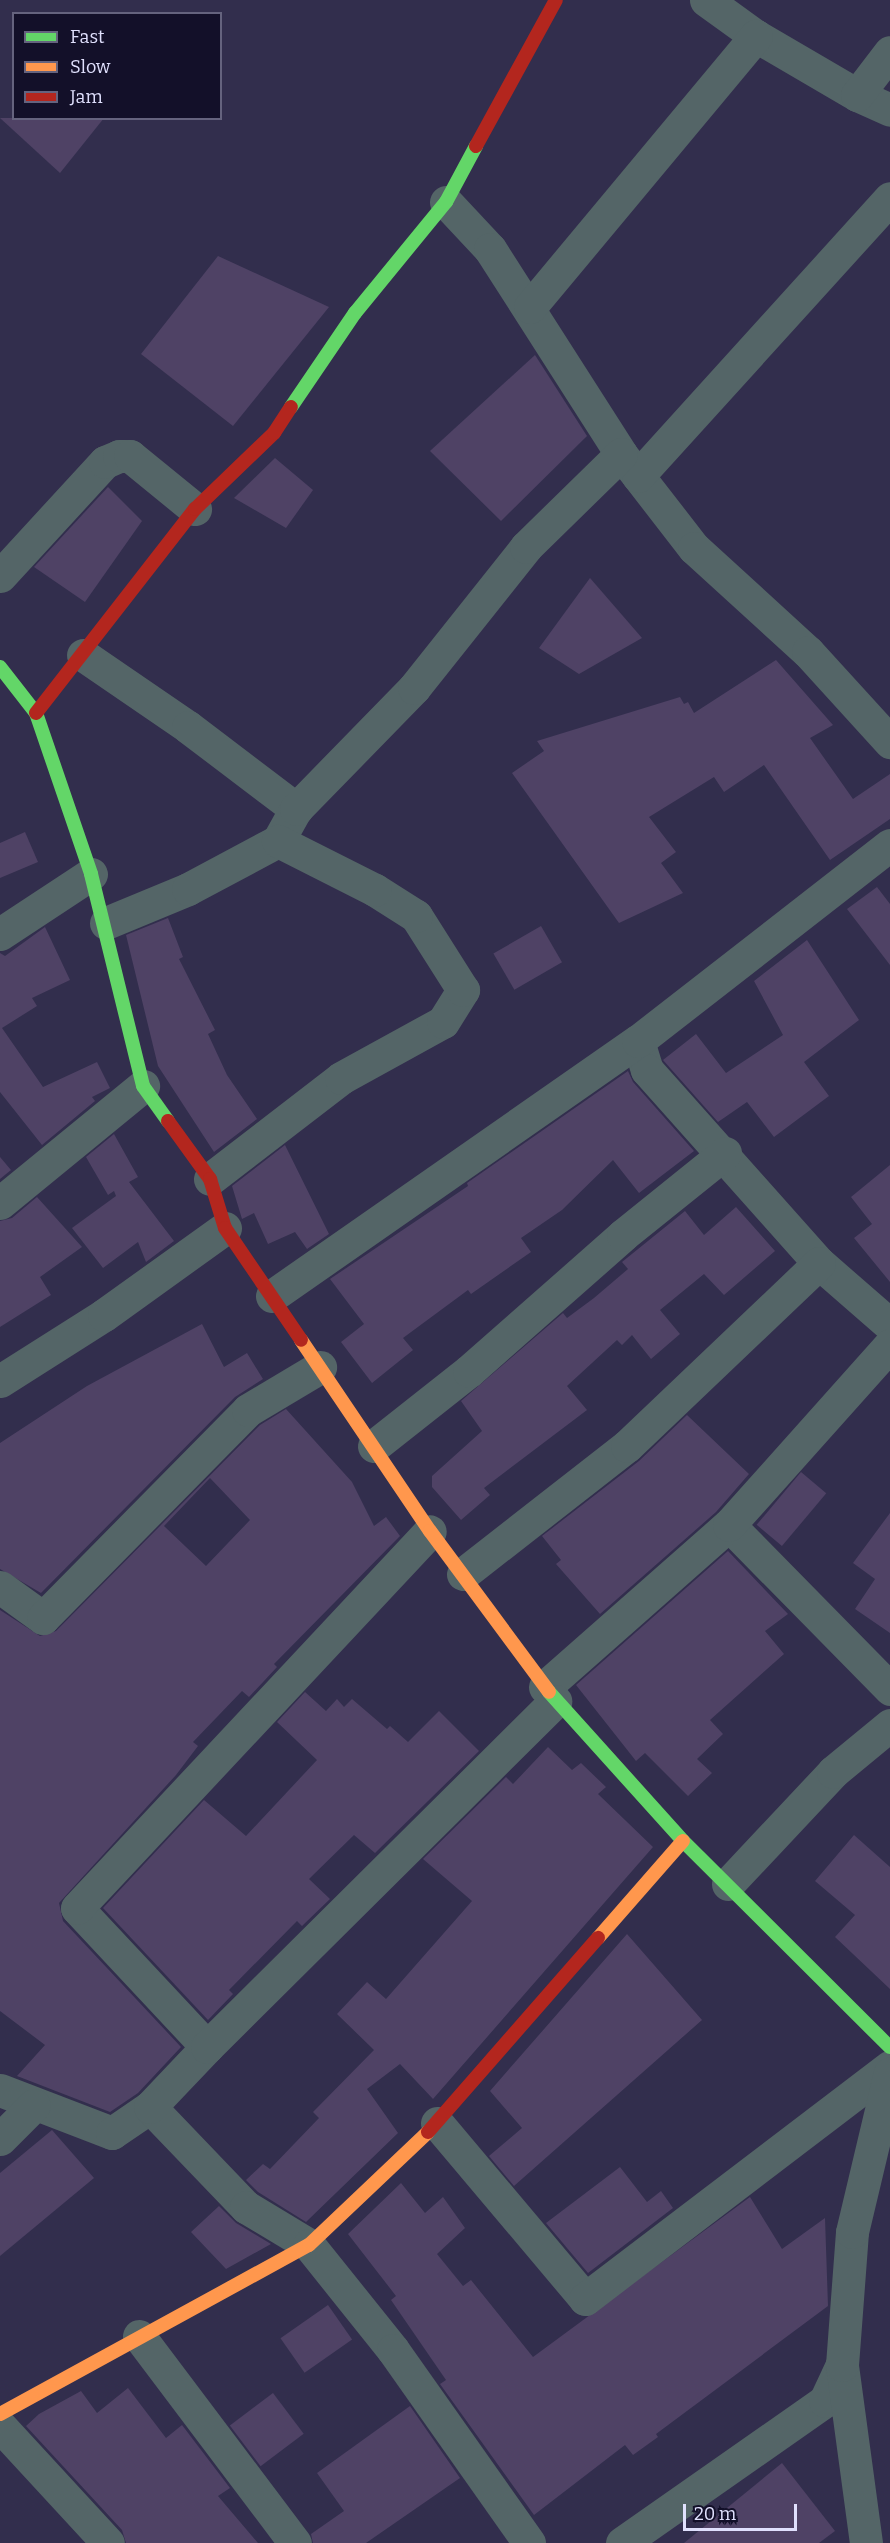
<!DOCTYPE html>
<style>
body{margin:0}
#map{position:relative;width:890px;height:2543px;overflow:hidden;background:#322e4d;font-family:Bitter,serif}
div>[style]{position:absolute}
.building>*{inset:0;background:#4f4265;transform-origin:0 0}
.street>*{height:33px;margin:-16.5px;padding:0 16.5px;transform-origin:16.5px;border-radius:16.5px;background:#546567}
.fast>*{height:14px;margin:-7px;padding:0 7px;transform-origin:7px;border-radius:7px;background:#63d668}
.slow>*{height:14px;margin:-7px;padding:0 7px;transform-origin:7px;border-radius:7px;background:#ff974d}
.jam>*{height:14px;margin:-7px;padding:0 7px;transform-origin:7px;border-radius:7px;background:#b3261e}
span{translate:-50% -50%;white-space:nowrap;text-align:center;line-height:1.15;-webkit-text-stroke:4.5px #131029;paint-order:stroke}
.legend{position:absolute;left:12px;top:12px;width:210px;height:108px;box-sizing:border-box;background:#131029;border:2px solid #65637e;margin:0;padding:8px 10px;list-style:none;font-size:18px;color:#e0e0fd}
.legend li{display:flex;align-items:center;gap:12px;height:30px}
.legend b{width:30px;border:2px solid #65637e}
.scale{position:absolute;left:683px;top:2504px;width:114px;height:27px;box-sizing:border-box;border:3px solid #e0e0fd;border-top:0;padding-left:8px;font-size:18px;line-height:21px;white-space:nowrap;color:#e0e0fd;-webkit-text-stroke:4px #131029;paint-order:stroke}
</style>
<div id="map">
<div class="building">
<i style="clip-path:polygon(0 118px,104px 118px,60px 173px)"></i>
<i style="clip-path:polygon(218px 256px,329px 307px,233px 426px,141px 354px)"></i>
<i style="clip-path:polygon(535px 355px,587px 436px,501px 521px,430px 451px)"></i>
<i style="clip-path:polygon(275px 458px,313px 490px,286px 528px,234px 498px)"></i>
<i style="clip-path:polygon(108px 487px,142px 521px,85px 602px,34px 567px)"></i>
<i style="clip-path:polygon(590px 578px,642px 638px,579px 674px,539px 648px)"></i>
<i style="clip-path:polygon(776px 660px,833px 725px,810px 738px,853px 799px,890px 774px,890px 819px,830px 860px,764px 765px,724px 792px,714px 777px,649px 817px,676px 852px,661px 863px,683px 893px,619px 923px,512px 773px,544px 751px,537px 741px,680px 697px,684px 704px,688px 702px,694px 713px)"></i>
<i style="clip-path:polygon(25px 832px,38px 862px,0 878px,0 843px)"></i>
<i style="clip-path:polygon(877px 887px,890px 904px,890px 965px,847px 909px)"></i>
<i style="clip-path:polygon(168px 918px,183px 957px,179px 959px,215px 1030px,208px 1034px,227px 1075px,257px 1119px,214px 1152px,158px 1066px,126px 935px)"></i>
<i style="left:541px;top:926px;width:42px;height:55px;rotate:60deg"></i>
<i style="clip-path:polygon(45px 927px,70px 980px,32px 998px,37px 1006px,2px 1028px,43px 1087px,97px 1062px,110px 1088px,92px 1097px,95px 1101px,42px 1145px,0 1092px,0 953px,5px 956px)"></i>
<i style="clip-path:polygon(807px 940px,859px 1020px,804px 1062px,829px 1096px,774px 1137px,747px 1102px,718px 1122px,663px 1060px,696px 1034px,726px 1073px,783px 1035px,754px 981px)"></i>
<i style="clip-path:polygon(628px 1071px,633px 1082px,694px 1151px,639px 1193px,613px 1160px,562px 1210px,521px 1238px,531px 1252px,471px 1294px,468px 1290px,403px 1338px,413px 1350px,372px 1383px,341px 1342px,364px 1324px,330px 1279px,468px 1186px,467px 1183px)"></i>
<i style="clip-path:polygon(114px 1134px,138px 1177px,129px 1182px,174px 1241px,146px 1262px,138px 1242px,103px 1268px,72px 1228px,116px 1196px,114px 1191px,108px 1195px,86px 1157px)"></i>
<i style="clip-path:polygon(285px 1145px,329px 1234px,307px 1249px,295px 1232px,268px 1244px,254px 1213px,242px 1219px,232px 1186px)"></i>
<i style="clip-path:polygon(0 1157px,11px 1170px,0 1179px)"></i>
<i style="clip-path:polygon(890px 1165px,890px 1282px,854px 1238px,872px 1224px,851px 1197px)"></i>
<i style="clip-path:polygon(37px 1197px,82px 1247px,40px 1277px,51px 1295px,0 1327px,0 1221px,12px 1218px)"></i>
<i style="clip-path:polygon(736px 1207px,775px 1251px,724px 1295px,704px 1274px,660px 1310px,680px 1334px,651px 1359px,632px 1335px,622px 1345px,617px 1340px,567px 1386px,587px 1410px,484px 1488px,490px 1495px,461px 1520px,432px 1487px,432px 1476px,482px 1431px,461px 1401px,563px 1313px,567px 1318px,594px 1298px,628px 1269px,622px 1262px,685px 1211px,704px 1235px)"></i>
<i style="clip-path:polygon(202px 1324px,224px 1367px,247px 1353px,263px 1379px,235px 1397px,41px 1593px,0 1569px,0 1443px,87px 1386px)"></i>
<i style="clip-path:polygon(evenodd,286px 1409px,352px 1482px,374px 1526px,386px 1517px,400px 1536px,274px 1664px,277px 1667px,249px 1697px,242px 1691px,193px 1742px,198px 1746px,176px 1775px,59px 1903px,63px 1921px,181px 2047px,138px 2093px,110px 2112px,17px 2076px,45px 2045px,0 2011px,0 1610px,40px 1636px,56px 1631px,260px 1425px,286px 1409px,210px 1478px,250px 1520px,206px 1566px,164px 1526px,210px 1478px)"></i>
<i style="clip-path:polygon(687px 1415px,749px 1474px,716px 1512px,600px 1614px,556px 1564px,561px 1560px,542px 1536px,639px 1461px)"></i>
<i style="left:801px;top:1472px;width:33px;height:69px;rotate:40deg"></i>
<i style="clip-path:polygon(890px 1513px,890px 1633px,855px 1609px,875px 1579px,853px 1563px)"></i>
<i style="clip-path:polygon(728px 1551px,788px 1614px,765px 1631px,784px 1654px,710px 1720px,723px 1734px,697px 1759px,712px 1773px,688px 1796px,645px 1753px,636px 1761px,576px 1685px)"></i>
<i style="clip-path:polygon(305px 1692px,326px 1711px,337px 1699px,344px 1707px,352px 1699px,387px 1729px,390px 1726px,408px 1742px,439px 1711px,479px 1751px,375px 1853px,354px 1835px,309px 1879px,330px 1899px,302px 1926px,297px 1921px,229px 1990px,233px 1994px,208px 2020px,103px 1908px,204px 1800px,246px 1836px,317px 1760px,277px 1722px)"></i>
<i style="clip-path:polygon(548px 1747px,572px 1770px,581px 1763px,606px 1787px,598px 1794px,653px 1847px,433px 2099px,400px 2064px,367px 2089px,398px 2133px,306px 2222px,258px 2192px,246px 2180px,263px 2164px,270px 2169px,319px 2118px,313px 2112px,374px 2050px,337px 2014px,367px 1982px,386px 1999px,472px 1901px,423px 1859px,506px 1777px,513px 1784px)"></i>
<i style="clip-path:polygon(854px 1835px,890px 1867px,890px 1989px,835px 1937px,855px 1915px,815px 1881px)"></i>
<i style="clip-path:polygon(627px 1934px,702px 2020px,514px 2186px,489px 2156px,522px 2128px,490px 2091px)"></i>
<i style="clip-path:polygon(52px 2130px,94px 2178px,0 2256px,0 2173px)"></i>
<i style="clip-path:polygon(620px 2167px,647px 2202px,661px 2191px,673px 2208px,588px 2273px,546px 2223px)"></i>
<i style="clip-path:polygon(401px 2183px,425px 2213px,443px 2197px,465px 2228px,437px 2254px,463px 2286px,471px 2280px,533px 2357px,750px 2197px,782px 2249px,825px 2218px,828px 2306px,656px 2434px,658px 2437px,633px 2455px,625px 2445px,534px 2515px,440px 2384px,446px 2380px,391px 2300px,396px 2296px,348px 2234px)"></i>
<i style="clip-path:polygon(219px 2206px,236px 2223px,271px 2244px,226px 2269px,191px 2232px)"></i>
<i style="left:328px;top:2305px;width:42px;height:58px;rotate:55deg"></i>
<i style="clip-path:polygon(128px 2388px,166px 2438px,182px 2425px,230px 2488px,218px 2496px,258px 2543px,126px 2543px,122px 2530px,26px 2426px,39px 2414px,81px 2391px,97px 2413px)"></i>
<i style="left:273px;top:2393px;width:51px;height:54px;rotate:53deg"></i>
<i style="clip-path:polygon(410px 2406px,460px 2478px,366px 2543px,313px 2543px,311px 2534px,344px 2511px,317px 2473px)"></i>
<i style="clip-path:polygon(782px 2463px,835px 2531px,819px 2543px,684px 2543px)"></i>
</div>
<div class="street">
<i style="left:706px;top:0;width:62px;rotate:35.8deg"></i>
<i style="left:756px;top:36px;width:117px;rotate:30.3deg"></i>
<i style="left:857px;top:95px;width:36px;rotate:24deg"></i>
<i style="left:857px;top:95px;width:54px;rotate:-52.5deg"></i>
<i style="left:446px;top:202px;width:64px;rotate:46.9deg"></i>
<i style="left:490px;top:249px;width:243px;rotate:57.4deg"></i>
<i style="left:621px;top:454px;width:119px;rotate:52.2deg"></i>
<i style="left:694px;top:548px;width:154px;rotate:42.4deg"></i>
<i style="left:808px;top:652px;width:122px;rotate:47.7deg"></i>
<i style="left:530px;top:307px;width:353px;rotate:-50.2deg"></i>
<i style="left:638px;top:476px;width:375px;rotate:-47.8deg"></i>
<i style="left:0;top:576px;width:155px;rotate:-47.4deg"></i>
<i style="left:105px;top:462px;width:15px;rotate:-23deg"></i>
<i style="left:119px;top:456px;width:11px"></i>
<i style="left:130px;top:456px;width:84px;rotate:39.2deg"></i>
<i style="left:83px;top:655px;width:127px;rotate:34.4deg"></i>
<i style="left:188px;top:727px;width:136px;rotate:37.2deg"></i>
<i style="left:106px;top:923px;width:89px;rotate:-22.5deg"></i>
<i style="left:188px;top:889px;width:102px;rotate:-28.1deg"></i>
<i style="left:278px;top:841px;width:37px;rotate:-61deg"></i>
<i style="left:296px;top:809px;width:169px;rotate:-45.7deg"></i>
<i style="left:414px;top:688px;width:180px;rotate:-51.5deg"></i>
<i style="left:526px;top:547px;width:133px;rotate:-44.4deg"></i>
<i style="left:0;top:934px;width:109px;rotate:-33.4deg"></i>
<i style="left:638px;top:1041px;width:30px;rotate:73deg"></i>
<i style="left:647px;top:1070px;width:259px;rotate:48.3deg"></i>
<i style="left:819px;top:1263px;width:94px;rotate:41.1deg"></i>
<i style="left:210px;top:1179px;width:165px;rotate:-37.6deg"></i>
<i style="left:341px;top:1078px;width:116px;rotate:-28.8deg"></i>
<i style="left:443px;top:1022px;width:38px;rotate:-58deg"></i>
<i style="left:463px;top:990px;width:88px;rotate:-122.4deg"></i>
<i style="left:416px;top:916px;width:49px;rotate:-147.6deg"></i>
<i style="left:375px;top:890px;width:109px;rotate:-153.2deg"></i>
<i style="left:0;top:1203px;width:185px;rotate:-39.3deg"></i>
<i style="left:272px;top:1296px;width:446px;rotate:-34.9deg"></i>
<i style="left:638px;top:1041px;width:319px;rotate:-37.9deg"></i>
<i style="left:0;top:1381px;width:123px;rotate:-32.4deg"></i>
<i style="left:104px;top:1315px;width:149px;rotate:-35.7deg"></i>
<i style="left:374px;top:1446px;width:121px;rotate:-38.3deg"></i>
<i style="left:469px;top:1371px;width:205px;rotate:-41.4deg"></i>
<i style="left:623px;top:1235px;width:131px;rotate:-38.8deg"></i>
<i style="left:729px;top:1525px;width:230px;rotate:45.5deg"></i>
<i style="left:463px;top:1574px;width:208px;rotate:-38deg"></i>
<i style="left:627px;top:1446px;width:265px;rotate:-43.6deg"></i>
<i style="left:0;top:1587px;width:53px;rotate:35.8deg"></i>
<i style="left:43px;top:1618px;width:292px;rotate:-45.4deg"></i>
<i style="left:248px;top:1410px;width:84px;rotate:-30.8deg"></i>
<i style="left:545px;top:1687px;width:245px;rotate:-41.4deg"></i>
<i style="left:729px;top:1525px;width:241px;rotate:-48.2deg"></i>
<i style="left:728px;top:1884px;width:154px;rotate:-46.8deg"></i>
<i style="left:833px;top:1772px;width:74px;rotate:-39.5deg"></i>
<i style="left:207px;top:2047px;width:190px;rotate:-133.1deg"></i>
<i style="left:77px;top:1908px;width:516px;rotate:-46.88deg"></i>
<i style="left:0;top:2090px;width:120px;rotate:21deg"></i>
<i style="left:112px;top:2133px;width:46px;rotate:-34.4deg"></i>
<i style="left:150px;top:2107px;width:139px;rotate:46.2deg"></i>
<i style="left:246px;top:2207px;width:74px;rotate:31.1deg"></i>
<i style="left:309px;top:2245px;width:134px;rotate:51.3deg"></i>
<i style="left:393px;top:2350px;width:236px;rotate:54.8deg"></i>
<i style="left:150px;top:2107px;width:83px;rotate:-46.5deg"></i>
<i style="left:207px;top:2047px;width:491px;rotate:-44.8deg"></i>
<i style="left:437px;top:2123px;width:230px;rotate:49.9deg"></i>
<i style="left:585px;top:2299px;width:383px;rotate:-37.3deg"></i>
<i style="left:0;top:2139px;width:48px;rotate:-45deg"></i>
<i style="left:139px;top:2336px;width:259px;rotate:53deg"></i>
<i style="left:0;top:2426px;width:159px;rotate:47.3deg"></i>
<i style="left:622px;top:2543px;width:248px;rotate:-35deg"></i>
<i style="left:825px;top:2401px;width:40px;rotate:-65deg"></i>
<i style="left:866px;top:2543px;width:180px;rotate:-97.7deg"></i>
<i style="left:842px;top:2365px;width:133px;rotate:-85.7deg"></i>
<i style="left:852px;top:2232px;width:163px;rotate:-76.6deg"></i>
</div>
<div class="fast">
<i style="left:291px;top:407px;width:114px;rotate:-55.8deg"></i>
<i style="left:355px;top:313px;width:144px;rotate:-50.7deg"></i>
<i style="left:446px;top:202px;width:64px;rotate:-61.8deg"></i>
<i style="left:0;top:667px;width:58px;rotate:52deg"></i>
<i style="left:36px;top:713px;width:170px;rotate:71.1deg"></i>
<i style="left:91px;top:874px;width:218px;rotate:76.2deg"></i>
<i style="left:143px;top:1086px;width:43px;rotate:54.5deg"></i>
<i style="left:549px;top:1692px;width:200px;rotate:48deg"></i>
<i style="left:683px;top:1841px;width:292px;rotate:44.9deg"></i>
</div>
<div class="slow">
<i style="left:301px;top:1340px;width:230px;rotate:56deg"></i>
<i style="left:430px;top:1531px;width:200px;rotate:53.5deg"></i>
<i style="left:598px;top:1938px;width:129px;rotate:-48.8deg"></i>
<i style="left:0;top:2414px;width:352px;rotate:-28.7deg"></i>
<i style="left:309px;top:2245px;width:164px;rotate:-43.5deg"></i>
</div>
<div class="jam">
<i style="left:476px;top:146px;width:166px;rotate:-61.3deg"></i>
<i style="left:36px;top:713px;width:259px;rotate:-52.1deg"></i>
<i style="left:195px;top:509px;width:110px;rotate:-43.9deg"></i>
<i style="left:274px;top:433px;width:31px;rotate:-57deg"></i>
<i style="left:168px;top:1121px;width:72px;rotate:54.1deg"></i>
<i style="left:210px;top:1179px;width:51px;rotate:73deg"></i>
<i style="left:225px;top:1228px;width:135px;rotate:55.8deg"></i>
<i style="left:428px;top:2132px;width:258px;rotate:-48.8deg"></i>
</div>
<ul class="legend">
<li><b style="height:8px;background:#63d668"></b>Fast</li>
<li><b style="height:8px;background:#ff974d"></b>Slow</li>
<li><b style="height:8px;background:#b3261e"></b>Jam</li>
</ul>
<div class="scale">20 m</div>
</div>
